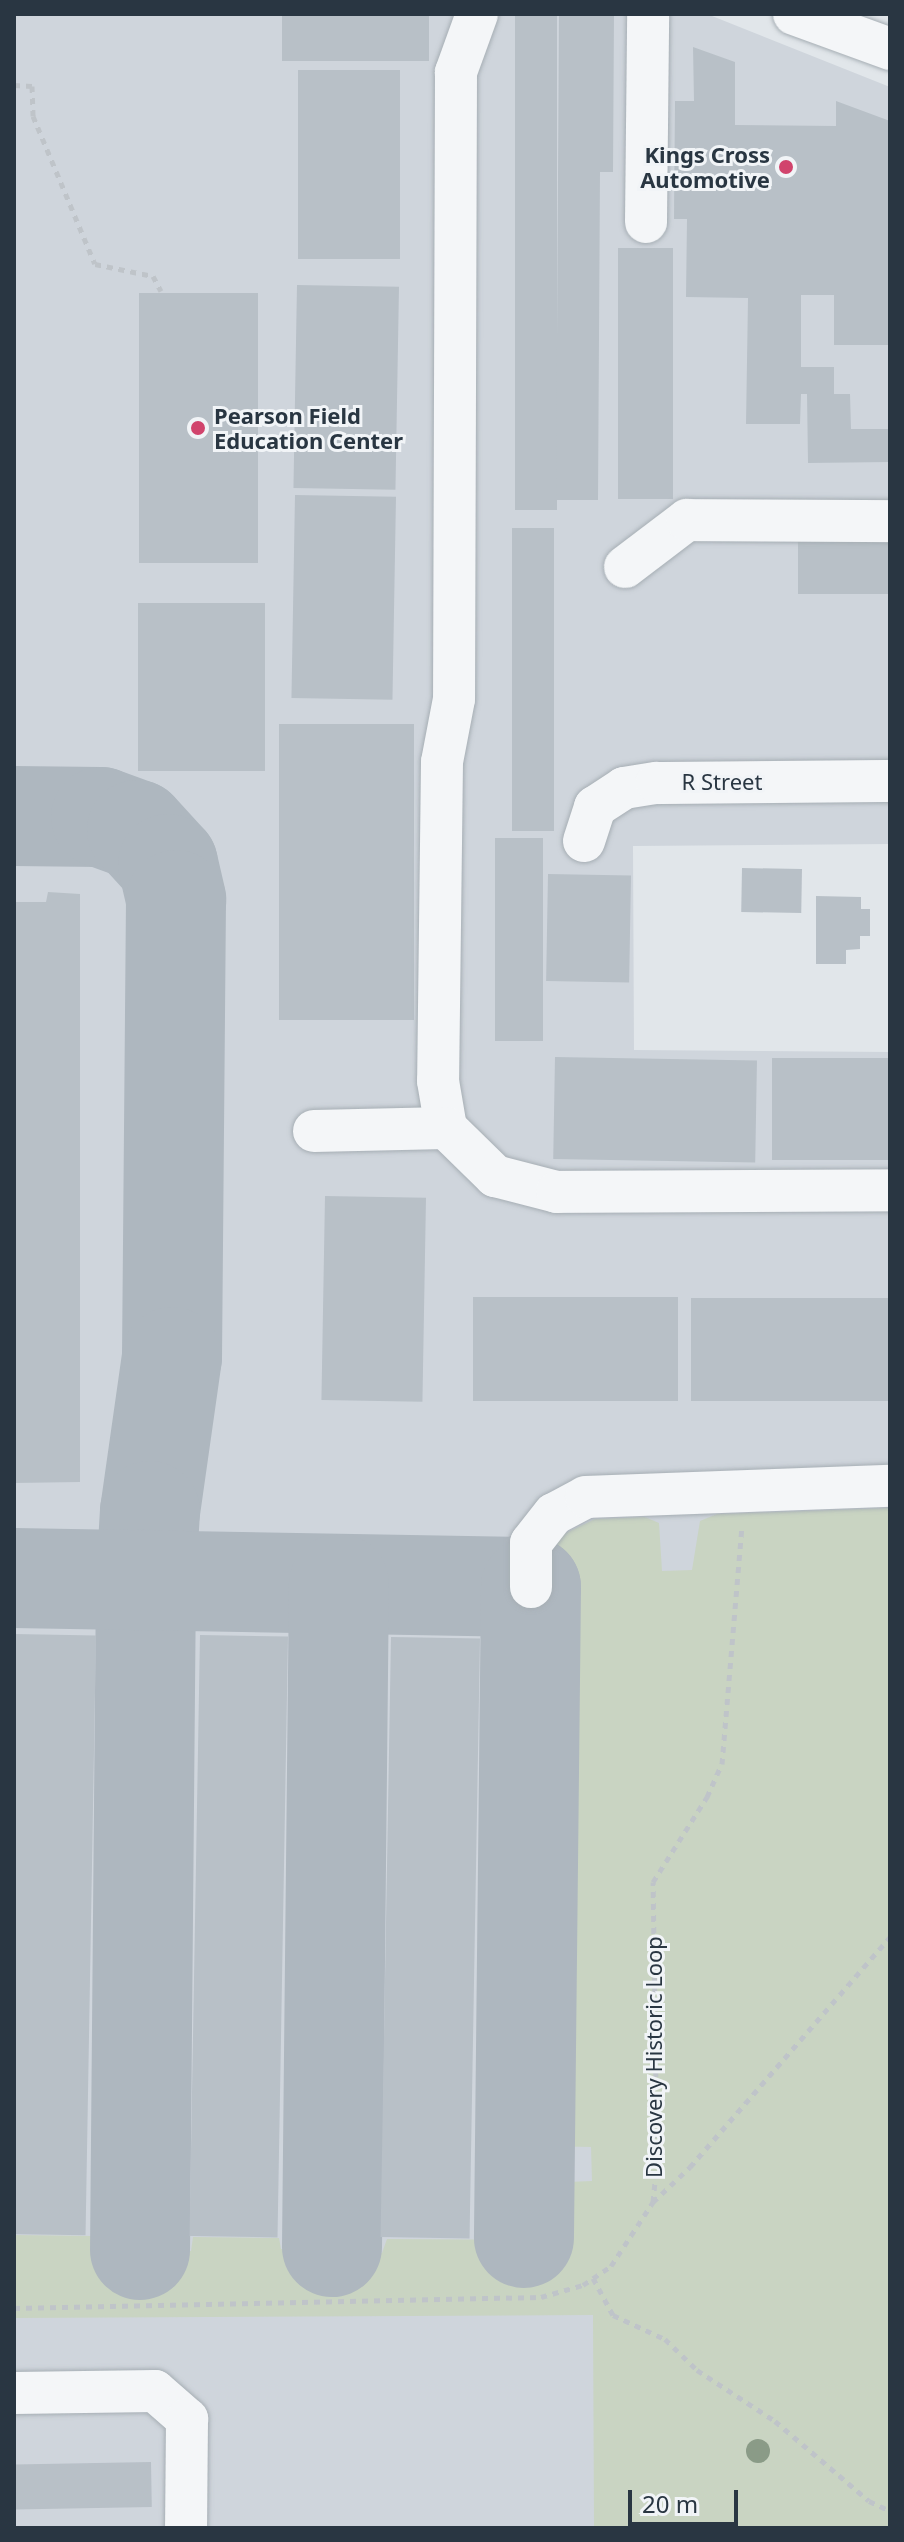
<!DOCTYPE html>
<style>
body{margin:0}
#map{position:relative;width:904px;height:2542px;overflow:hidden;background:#e1e6ea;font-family:"Noto Sans",sans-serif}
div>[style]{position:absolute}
.built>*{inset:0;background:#cfd5dc}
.green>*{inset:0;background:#c9d4c2}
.taxiway>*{height:100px;margin:-50px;padding:0 50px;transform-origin:50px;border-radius:50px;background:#aeb7bf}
.building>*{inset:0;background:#b8c0c7;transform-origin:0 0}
.path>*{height:5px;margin-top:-2.5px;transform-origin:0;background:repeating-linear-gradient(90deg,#bfc4c9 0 6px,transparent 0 12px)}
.roads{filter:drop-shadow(0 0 2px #a6aeb4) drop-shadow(0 0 2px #a6aeb4)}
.minor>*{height:42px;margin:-21px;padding:0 21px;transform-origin:21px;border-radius:21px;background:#f4f6f8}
.trees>*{width:24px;height:24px;margin:-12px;border-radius:50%;background:#8a9b87}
.dots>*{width:22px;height:22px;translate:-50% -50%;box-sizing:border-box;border:4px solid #f1f4f7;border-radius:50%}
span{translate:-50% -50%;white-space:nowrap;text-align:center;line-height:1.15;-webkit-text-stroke:6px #f1f4f7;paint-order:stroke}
.poi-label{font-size:22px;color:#293642;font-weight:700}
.right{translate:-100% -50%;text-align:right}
.left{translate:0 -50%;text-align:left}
.street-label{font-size:22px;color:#293642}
.frame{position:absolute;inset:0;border:16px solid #293642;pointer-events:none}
.scale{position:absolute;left:628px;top:2490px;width:110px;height:36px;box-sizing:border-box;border:4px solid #293642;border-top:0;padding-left:10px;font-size:24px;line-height:28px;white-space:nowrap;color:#293642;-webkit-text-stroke:6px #f1f4f7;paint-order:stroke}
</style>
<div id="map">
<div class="built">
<i style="clip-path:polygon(14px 14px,707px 14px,890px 87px,890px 844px,633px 846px,634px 1050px,890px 1052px,890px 2528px,14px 2528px)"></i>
</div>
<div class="green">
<i style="clip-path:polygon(890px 1508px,890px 2528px,594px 2528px,593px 2315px,14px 2318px,14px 2235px,91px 2236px,96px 2252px,191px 2251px,193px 2237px,279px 2238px,281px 2249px,382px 2253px,387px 2239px,540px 2240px,545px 2183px,592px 2181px,591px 2147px,545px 2146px,553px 1539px,595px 1519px,645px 1517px,659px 1523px,662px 1571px,692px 1570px,700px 1521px,717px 1514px)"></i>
</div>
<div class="taxiway">
<i style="left:14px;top:816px;width:87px;rotate:0.7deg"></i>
<i style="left:101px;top:817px;width:38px;rotate:20deg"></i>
<i style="left:137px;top:830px;width:46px;rotate:47.6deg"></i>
<i style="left:168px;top:864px;width:37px;rotate:77deg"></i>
<i style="left:176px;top:900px;width:457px;rotate:90.5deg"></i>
<i style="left:172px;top:1357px;width:156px;rotate:98.1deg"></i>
<i style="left:150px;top:1511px;width:68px;rotate:93.4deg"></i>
<i style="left:146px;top:1579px;width:671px;rotate:90.51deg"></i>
<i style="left:14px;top:1578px;width:517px;rotate:1deg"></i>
<i style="left:531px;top:1587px;width:651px;rotate:90.62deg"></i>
<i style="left:332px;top:2247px;width:663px;rotate:-89.4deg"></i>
</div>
<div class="building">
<i style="left:282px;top:14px;width:147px;height:47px"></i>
<i style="left:515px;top:14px;width:42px;height:496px"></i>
<i style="clip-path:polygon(559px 14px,614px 14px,613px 172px,600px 172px,598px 500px,556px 500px)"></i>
<i style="clip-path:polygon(693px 47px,735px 62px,735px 125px,836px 126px,836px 101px,890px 121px,890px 345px,834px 345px,834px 295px,801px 295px,801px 367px,834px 367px,834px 394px,850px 394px,851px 429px,890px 429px,890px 462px,808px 463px,807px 394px,801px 394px,800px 424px,746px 424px,748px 298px,686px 297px,687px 219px,674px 219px,675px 101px,694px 101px)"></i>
<i style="left:298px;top:70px;width:102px;height:189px"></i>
<i style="left:618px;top:248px;width:55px;height:251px"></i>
<i style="left:297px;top:285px;width:102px;height:203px;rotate:1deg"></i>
<i style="left:139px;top:293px;width:119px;height:270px"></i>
<i style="left:295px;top:495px;width:101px;height:203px;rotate:1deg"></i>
<i style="left:512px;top:528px;width:42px;height:303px"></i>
<i style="left:890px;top:541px;width:53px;height:92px;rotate:90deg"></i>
<i style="left:138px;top:603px;width:127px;height:168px"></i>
<i style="left:279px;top:724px;width:135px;height:296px"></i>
<i style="left:495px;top:838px;width:48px;height:203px"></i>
<i style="left:742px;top:868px;width:60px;height:44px;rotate:1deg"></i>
<i style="left:548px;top:874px;width:83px;height:107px;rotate:1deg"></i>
<i style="clip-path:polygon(48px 892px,80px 894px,80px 1482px,14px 1483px,14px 902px,46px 902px)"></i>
<i style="clip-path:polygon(816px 896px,861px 897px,861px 909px,870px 909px,870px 936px,860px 936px,860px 949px,846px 950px,846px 964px,816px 964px)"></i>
<i style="left:555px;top:1057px;width:202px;height:102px;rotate:1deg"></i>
<i style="left:772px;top:1058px;width:118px;height:102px"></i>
<i style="left:325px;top:1196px;width:101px;height:204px;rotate:1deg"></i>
<i style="left:678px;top:1297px;width:104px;height:205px;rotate:90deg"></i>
<i style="left:691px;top:1298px;width:199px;height:103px"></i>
<i style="left:14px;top:1634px;width:82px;height:600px;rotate:1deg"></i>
<i style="left:200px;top:1635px;width:88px;height:601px;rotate:1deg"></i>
<i style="left:391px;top:1637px;width:89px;height:600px;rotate:1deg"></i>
<i style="left:151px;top:2462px;width:45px;height:137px;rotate:89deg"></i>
</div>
<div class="path">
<i style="left:14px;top:85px;width:18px;rotate:3deg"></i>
<i style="left:32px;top:86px;width:30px;rotate:88deg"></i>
<i style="left:33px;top:116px;width:160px;rotate:67.3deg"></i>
<i style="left:95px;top:264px;width:59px;rotate:11.7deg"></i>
<i style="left:153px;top:276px;width:17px;rotate:62deg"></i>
<i style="left:653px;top:2202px;width:51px;rotate:-43.4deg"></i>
<i style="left:690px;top:2167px;width:305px;rotate:-49deg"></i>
<i style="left:593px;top:2278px;width:42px;rotate:61.6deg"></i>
<i style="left:613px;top:2315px;width:57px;rotate:24.8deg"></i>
<i style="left:665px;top:2339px;width:45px;rotate:44.1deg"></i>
<i style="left:697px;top:2370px;width:93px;rotate:33.2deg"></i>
<i style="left:775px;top:2421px;width:123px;rotate:40.4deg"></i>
<i style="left:869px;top:2501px;width:23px;rotate:25deg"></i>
<i style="left:14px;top:2308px;width:527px;rotate:-1.2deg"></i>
<i style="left:541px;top:2297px;width:44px;rotate:-15.9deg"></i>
<i style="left:583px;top:2285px;width:34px;rotate:-34deg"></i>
<i style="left:611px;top:2266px;width:77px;rotate:-56.7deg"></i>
<i style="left:653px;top:2202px;width:41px;rotate:-84.4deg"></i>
<i style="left:657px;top:2161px;width:279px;rotate:-90.8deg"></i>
<i style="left:653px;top:1882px;width:101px;rotate:-57.6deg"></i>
<i style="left:707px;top:1797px;width:36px;rotate:-66deg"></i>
<i style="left:722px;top:1764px;width:238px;rotate:-85.2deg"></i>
</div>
<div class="roads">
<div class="minor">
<i style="left:477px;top:14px;width:62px;rotate:109.9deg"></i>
<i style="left:456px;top:72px;width:627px;rotate:90.18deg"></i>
<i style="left:454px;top:699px;width:64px;rotate:100.8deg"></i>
<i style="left:442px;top:762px;width:319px;rotate:90.7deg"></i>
<i style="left:438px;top:1081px;width:48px;rotate:80.3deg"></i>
<i style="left:446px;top:1128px;width:69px;rotate:44.4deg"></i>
<i style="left:495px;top:1176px;width:64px;rotate:14.5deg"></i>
<i style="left:557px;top:1192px;width:333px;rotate:-0.3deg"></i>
<i style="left:794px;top:14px;width:102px;rotate:20deg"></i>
<i style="left:646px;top:222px;width:208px;rotate:-89.4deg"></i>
<i style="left:625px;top:567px;width:78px;rotate:-37.2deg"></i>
<i style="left:687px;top:520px;width:203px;rotate:0.3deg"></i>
<i style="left:584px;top:841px;width:36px;rotate:-72deg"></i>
<i style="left:595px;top:807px;width:35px;rotate:-33deg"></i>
<i style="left:624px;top:788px;width:33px;rotate:-9deg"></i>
<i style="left:657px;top:783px;width:233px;rotate:-0.5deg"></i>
<i style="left:314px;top:1131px;width:132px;rotate:-1.3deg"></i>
<i style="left:531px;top:1587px;width:44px;rotate:-90deg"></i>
<i style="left:531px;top:1543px;width:37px;rotate:-52deg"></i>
<i style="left:554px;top:1514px;width:36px;rotate:-28deg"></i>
<i style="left:586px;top:1497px;width:304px;rotate:-2.1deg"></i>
<i style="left:14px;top:2393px;width:141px;rotate:-0.8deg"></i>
<i style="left:155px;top:2391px;width:43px;rotate:41.2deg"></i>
<i style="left:187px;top:2419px;width:109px;rotate:90.5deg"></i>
</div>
</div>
<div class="trees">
<i style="left:758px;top:2451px"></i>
</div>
<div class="dots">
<i style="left:786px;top:167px;background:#d1446d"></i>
<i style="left:198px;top:428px;background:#d1446d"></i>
</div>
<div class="poi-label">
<span class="right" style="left:770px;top:167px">Kings Cross<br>Automotive</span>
<span class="left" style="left:214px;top:428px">Pearson Field<br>Education Center</span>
</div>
<div class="street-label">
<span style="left:722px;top:782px">R Street</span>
<span style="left:654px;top:2057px;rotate:-90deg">Discovery Historic Loop</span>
</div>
<div class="frame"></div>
<div class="scale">20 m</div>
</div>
